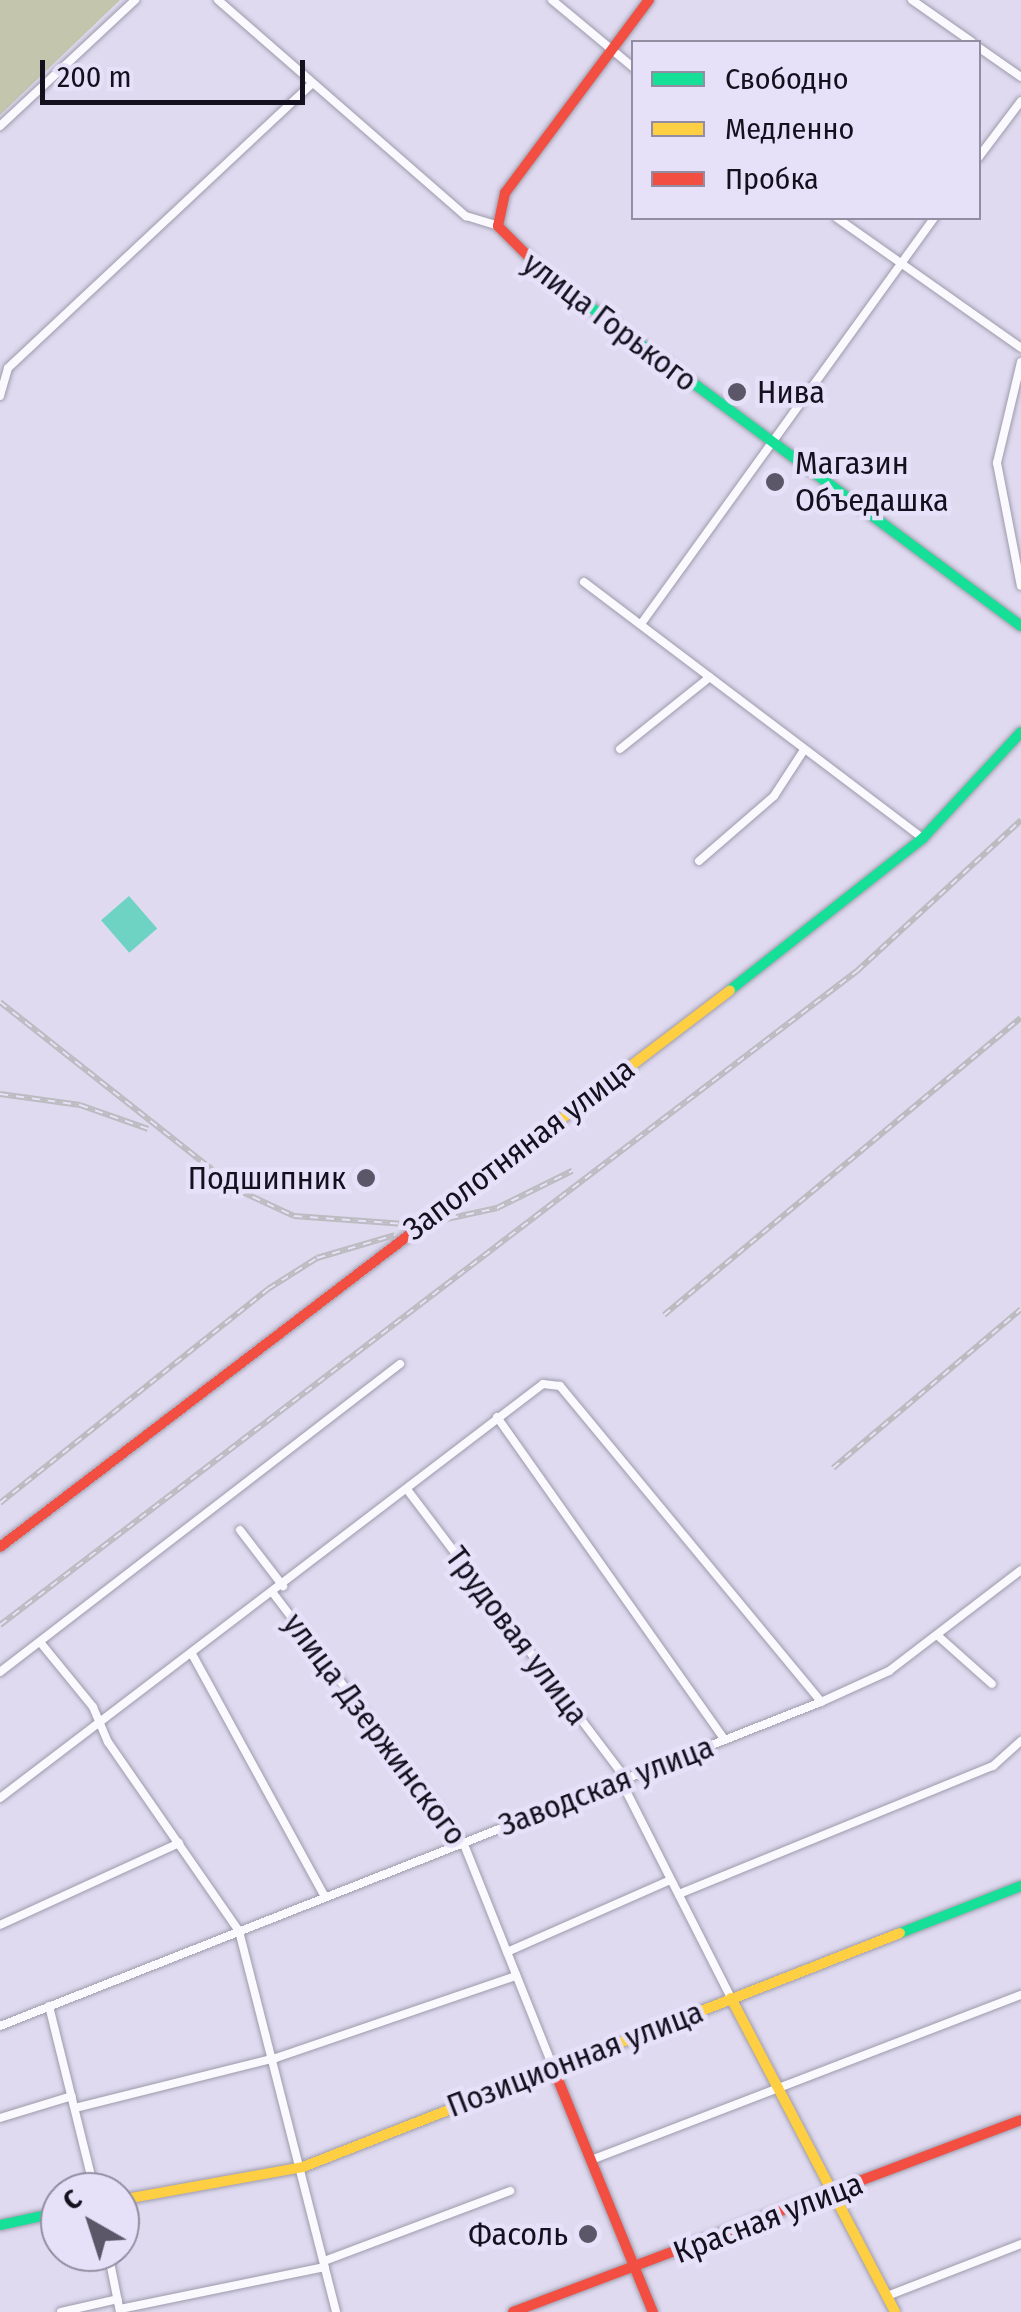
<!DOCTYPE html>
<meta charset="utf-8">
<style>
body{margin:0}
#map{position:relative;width:1021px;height:2312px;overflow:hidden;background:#dfdaf0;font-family:"Fira Sans Condensed",sans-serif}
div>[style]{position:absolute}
.green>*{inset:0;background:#c3c5ad}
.water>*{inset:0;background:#6fd3c3;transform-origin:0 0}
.roads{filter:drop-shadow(0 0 2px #9e9bab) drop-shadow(0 0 2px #9e9bab)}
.street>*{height:8px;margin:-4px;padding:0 4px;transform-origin:4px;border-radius:4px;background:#faf9fd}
.fast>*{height:10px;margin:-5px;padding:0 5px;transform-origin:5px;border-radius:5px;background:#16e098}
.slow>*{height:10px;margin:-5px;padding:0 5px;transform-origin:5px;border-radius:5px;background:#ffcf43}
.jam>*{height:10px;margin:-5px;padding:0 5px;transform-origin:5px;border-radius:5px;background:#f24e42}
.rail>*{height:6px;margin-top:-3px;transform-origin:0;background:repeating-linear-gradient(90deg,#e6e1f9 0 8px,#bbbbc0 0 16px);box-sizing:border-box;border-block:2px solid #bbbbc0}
.dots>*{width:28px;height:28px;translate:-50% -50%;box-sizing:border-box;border:5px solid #e6e1f9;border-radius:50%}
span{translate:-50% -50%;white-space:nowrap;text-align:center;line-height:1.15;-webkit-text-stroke:9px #e6e1f9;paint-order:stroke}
.street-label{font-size:32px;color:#14101e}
.poi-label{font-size:32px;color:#14101e}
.left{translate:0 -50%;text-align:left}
.right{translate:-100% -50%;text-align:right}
.legend{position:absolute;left:631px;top:40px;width:350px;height:180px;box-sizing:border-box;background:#e6e1f9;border:2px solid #928da1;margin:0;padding:12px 18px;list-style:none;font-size:30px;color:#14101e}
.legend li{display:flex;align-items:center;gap:20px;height:50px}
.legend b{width:50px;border:2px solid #928da1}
.north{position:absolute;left:40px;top:2172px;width:100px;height:100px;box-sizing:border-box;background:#e6e1f9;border:2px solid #928da1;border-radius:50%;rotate:321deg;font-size:28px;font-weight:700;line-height:40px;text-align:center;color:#14101e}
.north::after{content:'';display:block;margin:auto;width:35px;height:45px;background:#5b5768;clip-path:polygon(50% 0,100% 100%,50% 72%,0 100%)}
.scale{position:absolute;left:40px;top:60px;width:265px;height:45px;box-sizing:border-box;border:5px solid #14101e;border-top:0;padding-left:12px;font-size:30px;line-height:35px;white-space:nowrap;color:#14101e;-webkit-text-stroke:8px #e6e1f9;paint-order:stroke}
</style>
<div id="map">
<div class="green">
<i style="clip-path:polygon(0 0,120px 0,0 115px)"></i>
</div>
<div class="water">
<i style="left:129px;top:896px;width:43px;height:37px;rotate:49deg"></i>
</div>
<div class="roads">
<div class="street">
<i style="left:218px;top:0;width:329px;rotate:41.1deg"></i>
<i style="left:466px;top:216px;width:34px;rotate:17deg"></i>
<i style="left:552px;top:0;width:107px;rotate:39.7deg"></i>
<i style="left:912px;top:0;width:73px;rotate:35deg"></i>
<i style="left:978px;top:47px;width:52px;rotate:34.9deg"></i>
<i style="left:0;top:126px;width:185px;rotate:-43deg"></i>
<i style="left:978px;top:158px;width:71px;rotate:-53deg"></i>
<i style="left:837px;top:218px;width:225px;rotate:35.2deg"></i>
<i style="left:1021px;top:362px;width:104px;rotate:103.4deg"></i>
<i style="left:997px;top:463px;width:125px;rotate:79deg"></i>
<i style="left:8px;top:368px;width:417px;rotate:-43.1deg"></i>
<i style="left:0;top:396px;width:29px;rotate:-74deg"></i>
<i style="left:584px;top:582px;width:425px;rotate:37.1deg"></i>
<i style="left:641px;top:624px;width:501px;rotate:-54.18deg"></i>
<i style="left:620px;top:749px;width:115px;rotate:-38.7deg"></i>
<i style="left:699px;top:861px;width:99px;rotate:-40.9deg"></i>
<i style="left:774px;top:796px;width:55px;rotate:-56.9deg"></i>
<i style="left:497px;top:1417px;width:395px;rotate:54.8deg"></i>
<i style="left:409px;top:1492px;width:360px;rotate:52.9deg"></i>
<i style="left:240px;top:1530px;width:71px;rotate:52.5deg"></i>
<i style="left:273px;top:1593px;width:313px;rotate:52.7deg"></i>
<i style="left:463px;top:1842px;width:240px;rotate:68.2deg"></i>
<i style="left:938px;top:1636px;width:72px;rotate:41.6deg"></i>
<i style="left:40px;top:1642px;width:84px;rotate:50.8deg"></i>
<i style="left:93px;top:1707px;width:38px;rotate:67deg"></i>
<i style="left:108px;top:1742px;width:230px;rotate:55.3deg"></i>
<i style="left:239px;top:1931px;width:393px;rotate:75.7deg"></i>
<i style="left:192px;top:1654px;width:275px;rotate:61.3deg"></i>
<i style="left:0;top:1672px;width:505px;rotate:-37.6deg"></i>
<i style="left:621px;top:1781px;width:243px;rotate:63.1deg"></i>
<i style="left:0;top:1798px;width:683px;rotate:-37.32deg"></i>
<i style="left:543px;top:1384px;width:17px;rotate:7deg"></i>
<i style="left:560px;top:1386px;width:410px;rotate:50.4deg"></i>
<i style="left:679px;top:1894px;width:339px;rotate:-22.2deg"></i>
<i style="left:993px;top:1766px;width:38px;rotate:-42deg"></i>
<i style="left:0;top:1925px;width:197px;rotate:-24.6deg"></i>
<i style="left:507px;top:1952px;width:178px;rotate:-23.8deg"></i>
<i style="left:49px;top:2006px;width:192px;rotate:76.1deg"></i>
<i style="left:0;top:2026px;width:883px;rotate:-21.54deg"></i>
<i style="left:821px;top:1702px;width:75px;rotate:-24.5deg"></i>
<i style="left:889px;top:1671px;width:166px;rotate:-37.4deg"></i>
<i style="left:75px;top:2108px;width:207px;rotate:-14deg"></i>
<i style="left:276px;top:2058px;width:254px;rotate:-18.9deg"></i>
<i style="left:0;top:2118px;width:75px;rotate:-17deg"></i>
<i style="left:591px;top:2160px;width:461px;rotate:-21deg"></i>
<i style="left:108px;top:2252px;width:61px;rotate:78.7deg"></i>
<i style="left:324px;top:2261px;width:199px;rotate:-20.6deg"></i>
<i style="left:887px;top:2296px;width:144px;rotate:-21.2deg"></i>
<i style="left:120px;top:2309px;width:209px;rotate:-11.6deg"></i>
<i style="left:61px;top:2312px;width:58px;rotate:-12.8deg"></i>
</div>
<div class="fast">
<i style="left:546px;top:274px;width:591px;rotate:36.54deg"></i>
<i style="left:730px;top:990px;width:246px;rotate:-38.2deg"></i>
<i style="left:923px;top:838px;width:144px;rotate:-47.2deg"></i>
<i style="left:900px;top:1933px;width:130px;rotate:-21.2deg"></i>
<i style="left:0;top:2225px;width:61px;rotate:-12.2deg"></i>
</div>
<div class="slow">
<i style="left:426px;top:1222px;width:382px;rotate:-37.3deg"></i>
<i style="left:731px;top:1998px;width:354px;rotate:62.4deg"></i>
<i style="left:120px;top:2200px;width:186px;rotate:-10.2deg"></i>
<i style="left:303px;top:2167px;width:641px;rotate:-21.4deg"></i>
</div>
<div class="jam">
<i style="left:546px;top:274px;width:68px;rotate:-135deg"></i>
<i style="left:498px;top:226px;width:34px;rotate:-78deg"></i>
<i style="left:505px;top:193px;width:241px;rotate:-53.3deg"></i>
<i style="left:0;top:1547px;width:536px;rotate:-37.34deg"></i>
<i style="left:552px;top:2065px;width:267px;rotate:67.8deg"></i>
<i style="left:513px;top:2312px;width:543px;rotate:-20.7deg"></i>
</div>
</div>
<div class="rail">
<i style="left:0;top:1002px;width:303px;rotate:38.3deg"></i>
<i style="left:238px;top:1190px;width:62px;rotate:24.9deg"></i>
<i style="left:294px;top:1216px;width:125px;rotate:4.1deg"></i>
<i style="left:419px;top:1225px;width:80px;rotate:-12.3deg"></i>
<i style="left:497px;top:1208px;width:84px;rotate:-26.3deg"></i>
<i style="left:0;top:1094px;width:81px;rotate:7.8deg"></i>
<i style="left:80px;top:1105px;width:72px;rotate:19.4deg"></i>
<i style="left:664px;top:1315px;width:464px;rotate:-39.8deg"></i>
<i style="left:833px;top:1468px;width:246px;rotate:-40.2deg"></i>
<i style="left:0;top:1503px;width:343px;rotate:-38.6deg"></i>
<i style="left:268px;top:1289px;width:58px;rotate:-32.3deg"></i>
<i style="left:317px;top:1258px;width:81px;rotate:-16.4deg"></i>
<i style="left:0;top:1625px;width:1078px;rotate:-37.35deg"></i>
<i style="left:857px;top:971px;width:223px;rotate:-42.6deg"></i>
</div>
<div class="dots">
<i style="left:737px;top:392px;background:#5b5768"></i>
<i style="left:775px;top:482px;background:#5b5768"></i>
<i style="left:366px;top:1178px;background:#5b5768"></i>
<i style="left:588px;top:2234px;background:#5b5768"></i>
</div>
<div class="street-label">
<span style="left:610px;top:322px;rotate:37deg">улица Горького</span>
<span style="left:519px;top:1149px;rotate:-37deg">Заполотняная улица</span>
<span style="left:517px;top:1636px;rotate:53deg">Трудовая улица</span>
<span style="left:375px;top:1729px;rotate:53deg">улица Дзержинского</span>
<span style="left:606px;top:1786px;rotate:-21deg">Заводская улица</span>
<span style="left:575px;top:2059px;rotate:-21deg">Позиционная улица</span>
<span style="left:768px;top:2218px;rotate:-21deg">Красная улица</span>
</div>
<div class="poi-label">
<span class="left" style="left:757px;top:392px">Нива</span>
<span class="left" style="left:795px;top:482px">Магазин<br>Объедашка</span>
<span class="right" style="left:346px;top:1178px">Подшипник</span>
<span class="right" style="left:568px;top:2234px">Фасоль</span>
</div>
<ul class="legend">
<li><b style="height:12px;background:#16e098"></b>Свободно</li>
<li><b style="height:12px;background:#ffcf43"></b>Медленно</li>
<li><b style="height:12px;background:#f24e42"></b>Пробка</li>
</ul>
<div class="north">С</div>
<div class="scale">200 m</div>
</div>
